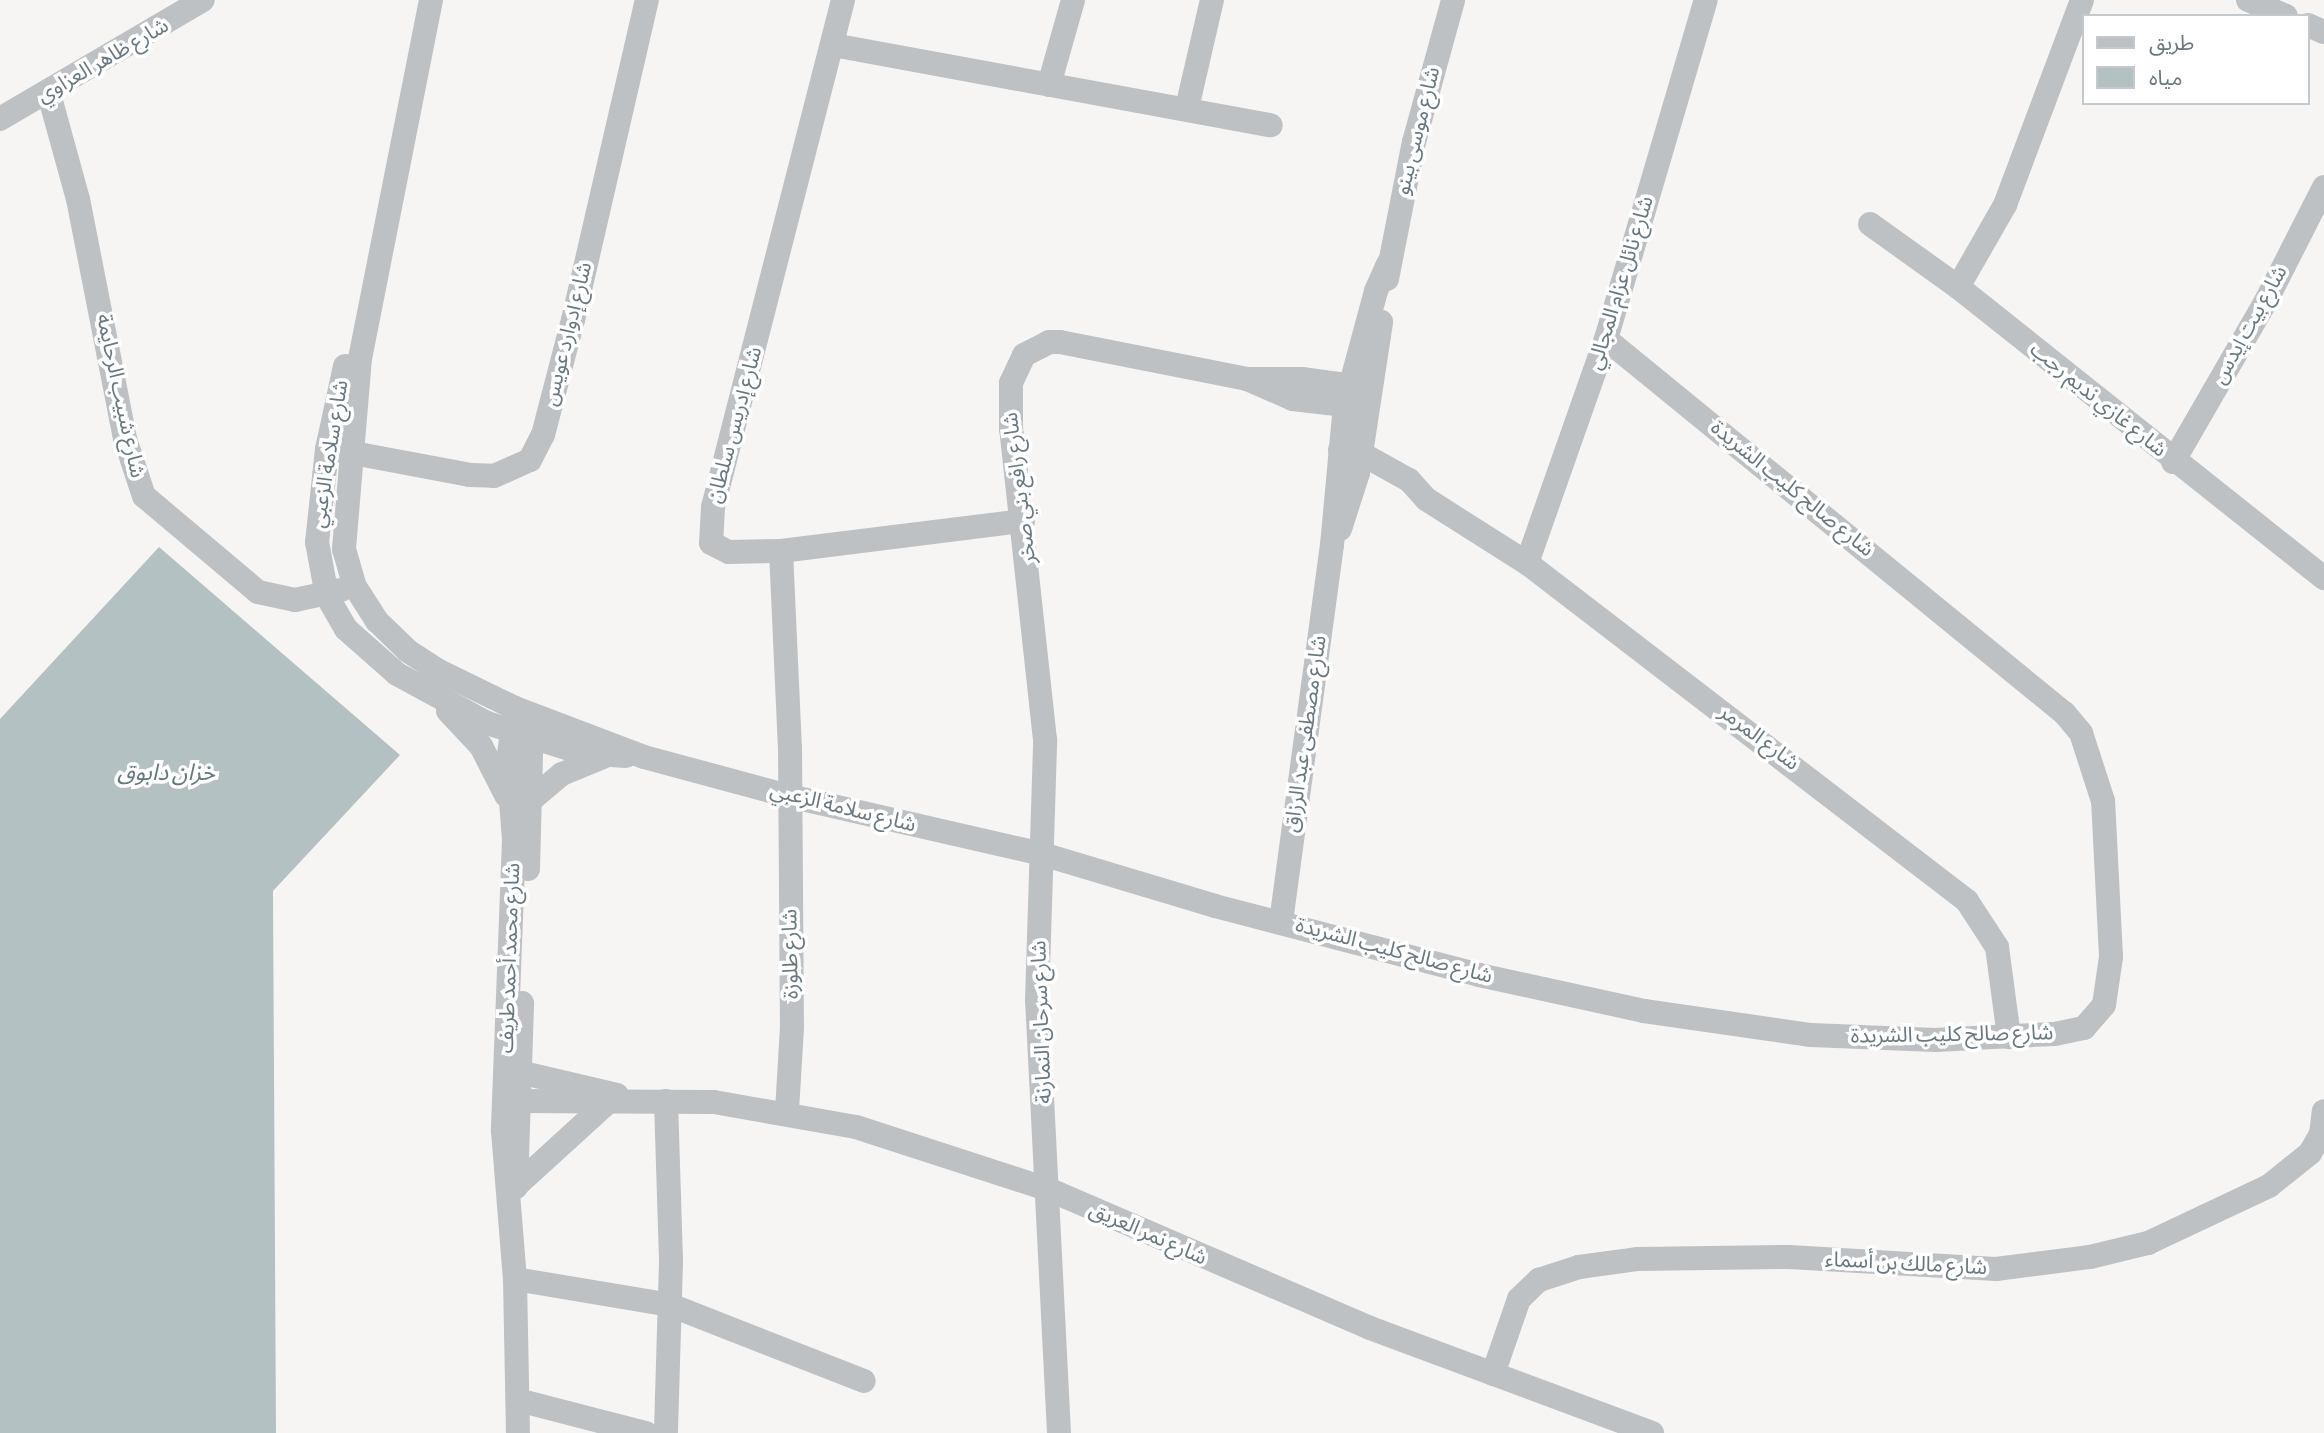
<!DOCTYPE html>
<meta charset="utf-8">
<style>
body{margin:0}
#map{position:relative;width:2324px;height:1433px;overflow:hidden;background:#f6f5f3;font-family:"Sofia Sans Condensed","Noto Sans Arabic",sans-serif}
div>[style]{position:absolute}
.water>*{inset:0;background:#b4c1c3}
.minor>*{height:24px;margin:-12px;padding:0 12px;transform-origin:12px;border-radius:12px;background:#bdc1c4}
span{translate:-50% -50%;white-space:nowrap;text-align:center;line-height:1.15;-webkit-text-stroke:7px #fff;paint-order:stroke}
.street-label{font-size:21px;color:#687880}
.water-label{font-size:23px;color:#64797d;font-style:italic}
.legend{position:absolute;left:2082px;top:14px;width:228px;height:91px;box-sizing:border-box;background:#fff;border:2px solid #c3c9cc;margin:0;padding:9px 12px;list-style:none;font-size:21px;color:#687880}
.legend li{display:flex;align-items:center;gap:14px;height:35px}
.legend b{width:35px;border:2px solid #c3c9cc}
</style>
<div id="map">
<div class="water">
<i style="clip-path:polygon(159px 547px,400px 755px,273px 891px,276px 1433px,0 1433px,0 719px)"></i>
</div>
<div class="minor">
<i style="left:431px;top:0;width:365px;rotate:101.2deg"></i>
<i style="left:360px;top:358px;width:192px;rotate:94.8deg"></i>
<i style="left:344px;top:549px;width:37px;rotate:74deg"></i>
<i style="left:354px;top:585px;width:43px;rotate:57.4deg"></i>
<i style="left:377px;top:621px;width:43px;rotate:44.1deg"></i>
<i style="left:408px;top:651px;width:35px;rotate:33deg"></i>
<i style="left:437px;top:670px;width:87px;rotate:26deg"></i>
<i style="left:515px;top:708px;width:138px;rotate:20.8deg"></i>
<i style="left:644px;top:757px;width:150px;rotate:15.1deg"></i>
<i style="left:789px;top:796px;width:260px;rotate:12.9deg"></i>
<i style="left:1042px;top:854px;width:181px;rotate:16.7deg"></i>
<i style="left:1215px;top:906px;width:273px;rotate:14.6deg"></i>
<i style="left:1479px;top:975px;width:169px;rotate:12.3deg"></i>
<i style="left:1644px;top:1011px;width:169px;rotate:8.2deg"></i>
<i style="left:1811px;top:1035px;width:124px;rotate:2.3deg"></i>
<i style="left:1935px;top:1040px;width:120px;rotate:-2.9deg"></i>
<i style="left:2055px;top:1034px;width:30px;rotate:-12deg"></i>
<i style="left:2084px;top:1028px;width:30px;rotate:-49deg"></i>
<i style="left:2104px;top:1005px;width:49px;rotate:-81.7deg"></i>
<i style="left:2111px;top:957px;width:156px;rotate:-92.9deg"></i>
<i style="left:2103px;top:801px;width:71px;rotate:-107.9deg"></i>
<i style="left:2081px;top:733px;width:26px;rotate:-130deg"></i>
<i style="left:2064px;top:713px;width:591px;rotate:-140.77deg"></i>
<i style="left:843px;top:0;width:523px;rotate:104.38deg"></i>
<i style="left:713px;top:507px;width:36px;rotate:93deg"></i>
<i style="left:711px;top:543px;width:20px;rotate:27deg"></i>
<i style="left:729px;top:552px;width:52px;rotate:-1.1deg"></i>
<i style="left:781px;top:551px;width:244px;rotate:-7.1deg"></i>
<i style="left:2248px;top:0;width:41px;rotate:22.8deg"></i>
<i style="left:2308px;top:25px;width:17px;rotate:24deg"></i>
<i style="left:833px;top:45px;width:445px;rotate:10.4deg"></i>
<i style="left:1049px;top:85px;width:88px;rotate:-74.2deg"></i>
<i style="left:49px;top:94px;width:109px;rotate:74.6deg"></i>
<i style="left:78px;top:199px;width:245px;rotate:78.9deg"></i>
<i style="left:125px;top:439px;width:60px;rotate:71.6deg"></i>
<i style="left:144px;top:496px;width:149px;rotate:40.1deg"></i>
<i style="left:258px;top:592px;width:38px;rotate:12deg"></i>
<i style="left:295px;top:600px;width:47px;rotate:-12.3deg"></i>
<i style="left:1187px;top:108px;width:111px;rotate:-77deg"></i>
<i style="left:0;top:119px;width:235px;rotate:-30.4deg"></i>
<i style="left:1870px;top:224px;width:108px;rotate:35.6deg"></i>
<i style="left:1958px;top:287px;width:468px;rotate:38.5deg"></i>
<i style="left:1387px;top:279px;width:140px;rotate:-78.9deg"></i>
<i style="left:1414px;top:142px;width:147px;rotate:-74.6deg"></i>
<i style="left:1958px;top:287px;width:95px;rotate:-60.2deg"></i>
<i style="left:2005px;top:205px;width:219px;rotate:-69.4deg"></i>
<i style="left:345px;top:366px;width:85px;rotate:102.2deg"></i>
<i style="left:327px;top:449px;width:94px;rotate:96.1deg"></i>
<i style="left:317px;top:542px;width:55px;rotate:79.5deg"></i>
<i style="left:327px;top:596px;width:38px;rotate:60deg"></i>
<i style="left:346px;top:629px;width:68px;rotate:41.4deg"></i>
<i style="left:397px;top:674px;width:102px;rotate:28.6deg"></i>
<i style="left:487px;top:723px;width:100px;rotate:17.5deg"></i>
<i style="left:582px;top:753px;width:44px;rotate:3.9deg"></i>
<i style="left:1247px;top:379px;width:50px;rotate:23.5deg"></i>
<i style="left:1293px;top:399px;width:67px;rotate:6.8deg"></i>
<i style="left:337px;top:450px;width:135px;rotate:10.6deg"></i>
<i style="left:470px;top:475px;width:24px;rotate:2deg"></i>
<i style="left:494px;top:476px;width:39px;rotate:-24deg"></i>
<i style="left:530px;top:460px;width:28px;rotate:-63deg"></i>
<i style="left:543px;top:435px;width:119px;rotate:-75.4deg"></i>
<i style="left:573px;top:320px;width:328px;rotate:-77deg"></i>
<i style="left:1340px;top:450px;width:22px;rotate:10deg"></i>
<i style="left:1362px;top:454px;width:54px;rotate:29deg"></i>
<i style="left:1409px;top:480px;width:25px;rotate:48deg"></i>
<i style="left:1426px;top:499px;width:120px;rotate:32.4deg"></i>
<i style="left:1527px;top:563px;width:555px;rotate:37.53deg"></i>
<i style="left:1967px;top:901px;width:55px;rotate:56.9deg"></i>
<i style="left:1997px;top:947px;width:91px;rotate:82.4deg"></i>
<i style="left:2173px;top:462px;width:186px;rotate:-60deg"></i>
<i style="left:2266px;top:301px;width:128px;rotate:-63deg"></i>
<i style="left:1340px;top:529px;width:59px;rotate:-72.2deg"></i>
<i style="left:1358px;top:473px;width:153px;rotate:-81.3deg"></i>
<i style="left:781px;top:551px;width:197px;rotate:87.4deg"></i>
<i style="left:790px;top:748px;width:279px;rotate:89.6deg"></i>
<i style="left:792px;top:1027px;width:85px;rotate:93.4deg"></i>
<i style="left:1527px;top:563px;width:238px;rotate:-70.6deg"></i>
<i style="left:1606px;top:339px;width:353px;rotate:-73.6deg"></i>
<i style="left:515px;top:708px;width:54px;rotate:97.4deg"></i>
<i style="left:508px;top:762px;width:78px;rotate:85.6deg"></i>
<i style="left:514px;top:840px;width:291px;rotate:92.2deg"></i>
<i style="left:503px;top:1131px;width:148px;rotate:85.4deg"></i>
<i style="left:515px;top:1279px;width:154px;rotate:88.9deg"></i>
<i style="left:448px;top:711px;width:48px;rotate:46.7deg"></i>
<i style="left:481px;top:746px;width:55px;rotate:63deg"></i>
<i style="left:532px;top:799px;width:39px;rotate:-40deg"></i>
<i style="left:562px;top:774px;width:44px;rotate:-22.5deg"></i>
<i style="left:528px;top:869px;width:117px;rotate:-88.5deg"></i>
<i style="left:531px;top:752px;width:28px;rotate:-80deg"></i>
<i style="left:1281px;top:922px;width:380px;rotate:-82.3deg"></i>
<i style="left:1332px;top:545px;width:140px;rotate:-84.7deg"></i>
<i style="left:1345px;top:406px;width:119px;rotate:-74.9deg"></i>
<i style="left:1376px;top:291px;width:30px;rotate:-66deg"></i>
<i style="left:506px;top:1069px;width:114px;rotate:13.2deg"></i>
<i style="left:504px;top:1101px;width:210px;rotate:0.3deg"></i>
<i style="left:714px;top:1102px;width:144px;rotate:10deg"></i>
<i style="left:856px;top:1127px;width:204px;rotate:18deg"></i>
<i style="left:1050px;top:1190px;width:348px;rotate:23.3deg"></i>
<i style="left:1370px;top:1328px;width:301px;rotate:20.4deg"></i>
<i style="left:666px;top:1101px;width:161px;rotate:88.2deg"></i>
<i style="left:671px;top:1262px;width:171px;rotate:91.7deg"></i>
<i style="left:517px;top:1185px;width:123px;rotate:-42.4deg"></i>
<i style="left:516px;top:1187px;width:184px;rotate:-88.1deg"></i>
<i style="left:515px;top:1279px;width:157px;rotate:9.5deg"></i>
<i style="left:670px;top:1305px;width:208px;rotate:21.4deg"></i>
<i style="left:1493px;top:1374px;width:79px;rotate:-70.9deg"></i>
<i style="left:1519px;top:1299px;width:28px;rotate:-44deg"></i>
<i style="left:1539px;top:1280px;width:42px;rotate:-18deg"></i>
<i style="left:1579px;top:1267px;width:60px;rotate:-7.7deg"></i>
<i style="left:1638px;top:1259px;width:151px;rotate:-0.8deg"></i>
<i style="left:1789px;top:1257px;width:207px;rotate:3.3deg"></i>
<i style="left:1996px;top:1269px;width:95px;rotate:-7.3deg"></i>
<i style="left:2090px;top:1257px;width:60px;rotate:-13.6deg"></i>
<i style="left:2148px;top:1243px;width:134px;rotate:-25.2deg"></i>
<i style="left:2269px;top:1186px;width:53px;rotate:-38.8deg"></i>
<i style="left:2310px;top:1153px;width:22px;rotate:-60deg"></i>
<i style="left:2321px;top:1134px;width:23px;rotate:-83deg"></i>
<i style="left:518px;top:1400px;width:132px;rotate:14.5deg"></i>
<i style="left:1059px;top:1433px;width:433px;rotate:-92.9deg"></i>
<i style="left:1037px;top:1001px;width:261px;rotate:-88.2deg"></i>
<i style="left:1045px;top:740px;width:313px;rotate:-96.2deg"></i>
<i style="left:1011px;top:429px;width:46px;rotate:-90deg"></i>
<i style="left:1011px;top:383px;width:31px;rotate:-65deg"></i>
<i style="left:1024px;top:355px;width:28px;rotate:-27deg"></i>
<i style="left:1049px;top:342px;width:11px"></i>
<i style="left:1060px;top:342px;width:191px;rotate:11.2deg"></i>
<i style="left:1247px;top:379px;width:55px"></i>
<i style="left:1302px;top:379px;width:68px;rotate:7.7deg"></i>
</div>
<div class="street-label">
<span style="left:103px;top:61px;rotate:-30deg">شارع ظاهر العزاوي</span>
<span style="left:1418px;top:131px;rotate:-76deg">شارع موسى بينو</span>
<span style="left:1621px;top:283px;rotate:-73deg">شارع نائل عزام المجالي</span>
<span style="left:2250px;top:325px;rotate:-61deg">شارع بيت إيدس</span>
<span style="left:568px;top:334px;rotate:-76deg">شارع إدوارد عويس</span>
<span style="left:120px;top:396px;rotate:78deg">شارع شبيب الرحايمة</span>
<span style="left:2098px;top:400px;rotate:39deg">شارع غازي نديم رجب</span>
<span style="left:735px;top:425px;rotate:-75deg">شارع إدريس سلطان</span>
<span style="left:330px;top:454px;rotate:-81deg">شارع سلامة الزعبي</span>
<span style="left:1020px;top:488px;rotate:-97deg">شارع رافع بني صخر</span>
<span style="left:1792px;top:489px;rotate:39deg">شارع صالح كليب الشريدة</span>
<span style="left:1306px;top:734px;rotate:-82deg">شارع مصطفى عبد الرزاق</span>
<span style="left:1759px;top:738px;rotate:37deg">شارع المرمر</span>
<span style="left:843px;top:808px;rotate:14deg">شارع سلامة الزعبي</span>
<span style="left:1394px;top:951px;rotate:15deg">شارع صالح كليب الشريدة</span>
<span style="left:791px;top:954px;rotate:-91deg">شارع طلوزة</span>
<span style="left:510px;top:958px;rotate:-88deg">شارع محمد أحمد طريف</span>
<span style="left:1042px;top:1022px;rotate:-92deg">شارع سرحان النمارنة</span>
<span style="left:1952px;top:1035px;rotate:-1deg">شارع صالح كليب الشريدة</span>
<span style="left:1148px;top:1234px;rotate:24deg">شارع نمر العريق</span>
<span style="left:1906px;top:1264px;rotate:3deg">شارع مالك بن أسماء</span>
</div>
<div class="water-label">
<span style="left:166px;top:773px">خزان دابوق</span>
</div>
<ul class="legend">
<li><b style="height:9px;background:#bdc1c4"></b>طريق</li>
<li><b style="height:19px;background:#b4c1c3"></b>مياه</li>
</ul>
</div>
